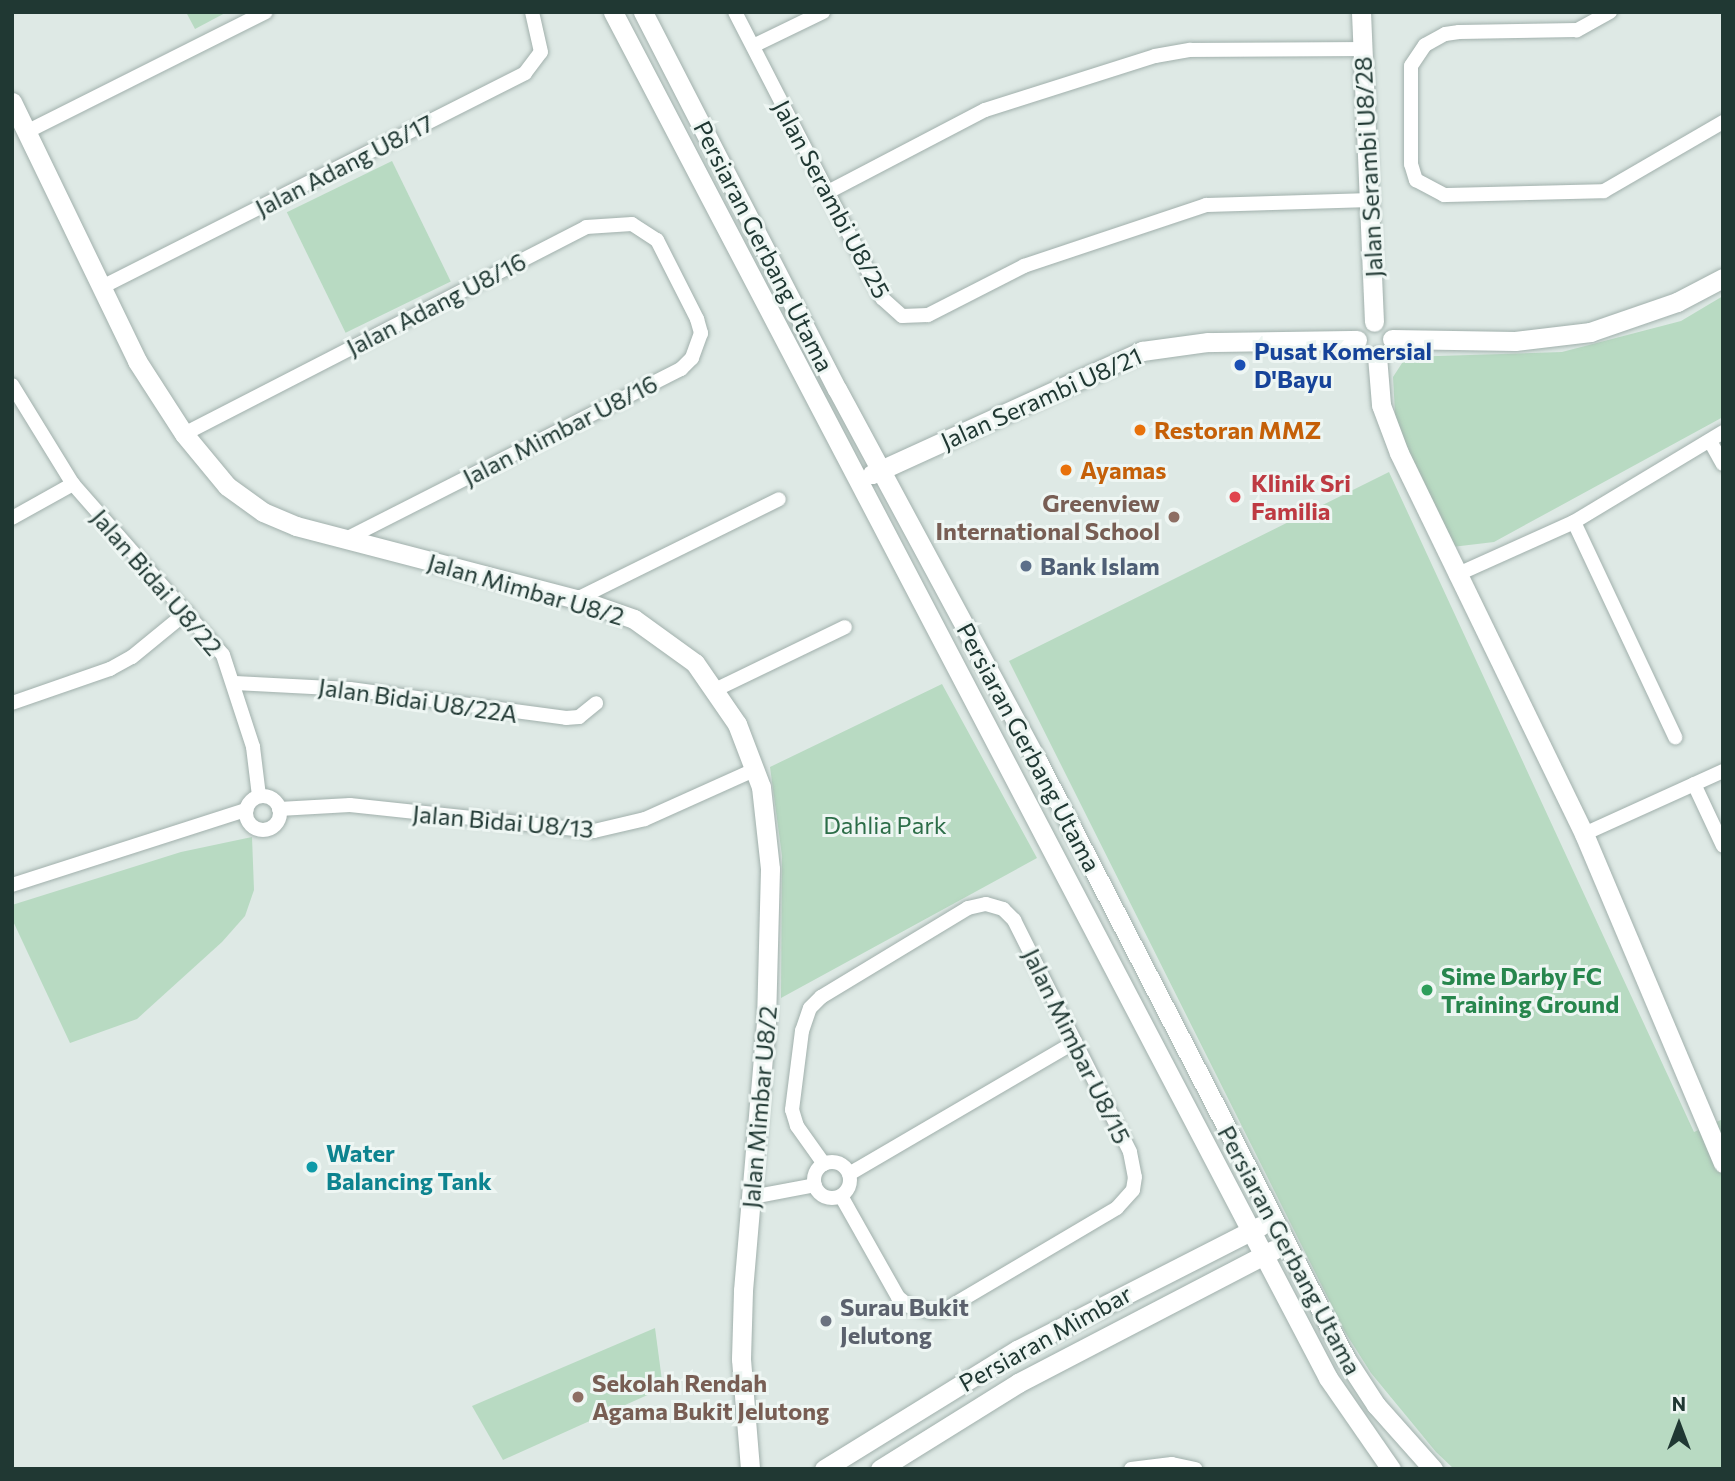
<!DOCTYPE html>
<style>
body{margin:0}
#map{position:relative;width:1735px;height:1481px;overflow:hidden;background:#dee9e5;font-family:Commissioner,sans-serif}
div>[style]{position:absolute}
.green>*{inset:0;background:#b8dac2;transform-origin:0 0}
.roads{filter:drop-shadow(0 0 2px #a1b0ac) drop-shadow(0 0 2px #a1b0ac)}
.street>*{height:14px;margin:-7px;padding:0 7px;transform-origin:7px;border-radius:7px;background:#fff}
.street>.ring{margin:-7px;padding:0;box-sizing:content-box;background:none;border:14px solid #fff;border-radius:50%}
.secondary>*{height:19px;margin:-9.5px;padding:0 9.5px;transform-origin:9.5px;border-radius:9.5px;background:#fff}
.dots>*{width:19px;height:19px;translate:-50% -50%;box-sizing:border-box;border:4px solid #eef6f3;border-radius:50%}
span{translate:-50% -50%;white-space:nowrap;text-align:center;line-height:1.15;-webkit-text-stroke:6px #eef6f3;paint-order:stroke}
.street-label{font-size:24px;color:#203833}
.transit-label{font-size:24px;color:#164399;font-weight:700}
.left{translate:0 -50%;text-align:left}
.food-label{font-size:24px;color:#c56008;font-weight:700}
.health-label{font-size:24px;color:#be3a42;font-weight:700}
.education-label{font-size:24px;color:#785e54;font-weight:700}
.right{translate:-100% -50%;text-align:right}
.service-label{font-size:24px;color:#4e5e75;font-weight:700}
.park-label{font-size:24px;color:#2c6d48}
.leisure-label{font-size:24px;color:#27864d;font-weight:700}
.culture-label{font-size:24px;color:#0d838f;font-weight:700}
.worship-label{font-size:24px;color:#5b616d;font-weight:700}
.frame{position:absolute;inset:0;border:14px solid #203833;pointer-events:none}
.north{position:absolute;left:1644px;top:1390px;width:70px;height:70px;-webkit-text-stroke:5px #eef6f3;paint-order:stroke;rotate:0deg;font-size:19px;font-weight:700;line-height:28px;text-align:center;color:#203833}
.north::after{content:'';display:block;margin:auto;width:24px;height:32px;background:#203833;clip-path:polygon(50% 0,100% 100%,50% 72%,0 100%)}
</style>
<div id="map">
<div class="green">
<i style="clip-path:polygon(186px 12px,227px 12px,195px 29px)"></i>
<i style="left:392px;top:161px;width:134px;height:117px;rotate:64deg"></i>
<i style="clip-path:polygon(1723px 296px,1723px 417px,1494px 542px,1452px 547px,1396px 431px,1393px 377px,1406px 357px,1562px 352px,1681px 321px)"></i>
<i style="clip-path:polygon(1389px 472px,1694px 1132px,1723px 1119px,1723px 1469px,1454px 1469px,1436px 1452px,1371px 1373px,1345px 1332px,1009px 661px)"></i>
<i style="clip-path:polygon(942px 684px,1037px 858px,781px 998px,782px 856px,770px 767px)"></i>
<i style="clip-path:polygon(252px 837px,254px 890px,245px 916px,222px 942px,137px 1019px,70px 1043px,12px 919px,12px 905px,181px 852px)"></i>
<i style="clip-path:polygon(655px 1328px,663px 1388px,503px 1460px,472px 1406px)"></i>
</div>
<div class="roads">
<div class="street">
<i style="left:735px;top:12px;width:322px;rotate:62.8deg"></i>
<i style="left:882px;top:298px;width:27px;rotate:42deg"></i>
<i style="left:902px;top:316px;width:26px;rotate:-2deg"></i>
<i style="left:928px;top:315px;width:108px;rotate:-27deg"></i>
<i style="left:1024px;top:266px;width:192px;rotate:-18.5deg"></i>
<i style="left:1206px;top:205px;width:166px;rotate:-1.7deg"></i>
<i style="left:1610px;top:12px;width:38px;rotate:151deg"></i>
<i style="left:1577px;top:30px;width:118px;rotate:179deg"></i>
<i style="left:1459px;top:32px;width:14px;rotate:172deg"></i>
<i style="left:1445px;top:34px;width:23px;rotate:151deg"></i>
<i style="left:1425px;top:45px;width:25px;rotate:124deg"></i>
<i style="left:1411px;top:66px;width:98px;rotate:90deg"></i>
<i style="left:1411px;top:164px;width:17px;rotate:73deg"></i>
<i style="left:1416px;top:180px;width:32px;rotate:28deg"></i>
<i style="left:1444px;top:195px;width:160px;rotate:-1.4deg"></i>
<i style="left:1604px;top:191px;width:138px;rotate:-30.1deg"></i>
<i style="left:753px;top:46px;width:78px;rotate:-25.9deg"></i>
<i style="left:26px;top:132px;width:268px;rotate:-26.6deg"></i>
<i style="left:828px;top:192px;width:177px;rotate:-27.6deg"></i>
<i style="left:985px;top:110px;width:178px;rotate:-17.6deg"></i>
<i style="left:1155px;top:56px;width:36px;rotate:-10deg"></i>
<i style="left:1190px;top:50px;width:172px;rotate:-0.3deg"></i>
<i style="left:102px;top:287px;width:474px;rotate:-26.8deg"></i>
<i style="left:525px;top:73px;width:26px;rotate:-53deg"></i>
<i style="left:541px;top:52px;width:41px;rotate:-102.7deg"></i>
<i style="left:12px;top:385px;width:116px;rotate:58.4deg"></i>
<i style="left:73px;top:484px;width:227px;rotate:48.7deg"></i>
<i style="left:223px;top:655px;width:97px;rotate:71.9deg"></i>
<i style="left:253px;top:747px;width:49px;rotate:83deg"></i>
<i style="left:184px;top:434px;width:452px;rotate:-27.2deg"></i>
<i style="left:586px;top:227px;width:46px;rotate:-3.7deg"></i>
<i style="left:632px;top:224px;width:30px;rotate:33deg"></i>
<i style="left:657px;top:240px;width:89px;rotate:63.1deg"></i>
<i style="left:697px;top:319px;width:15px;rotate:74deg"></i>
<i style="left:701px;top:333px;width:27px;rotate:110deg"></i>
<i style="left:692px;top:358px;width:16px;rotate:135deg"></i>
<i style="left:681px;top:369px;width:378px;rotate:153.1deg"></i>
<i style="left:1710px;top:441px;width:26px;rotate:61deg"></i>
<i style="left:12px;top:518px;width:70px;rotate:-29.1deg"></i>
<i style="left:1574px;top:522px;width:238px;rotate:64.8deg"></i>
<i style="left:1456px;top:575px;width:129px;rotate:-24.2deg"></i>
<i style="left:1574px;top:522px;width:174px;rotate:-31.1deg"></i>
<i style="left:577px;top:599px;width:225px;rotate:-26.3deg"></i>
<i style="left:235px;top:683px;width:115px;rotate:3deg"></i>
<i style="left:350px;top:689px;width:218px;rotate:7.6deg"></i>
<i style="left:566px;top:718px;width:13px;rotate:-4deg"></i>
<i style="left:579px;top:717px;width:22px;rotate:-39deg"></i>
<i style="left:717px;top:689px;width:142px;rotate:-25.8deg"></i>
<i style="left:12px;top:703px;width:104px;rotate:-19.1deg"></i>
<i style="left:110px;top:669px;width:25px;rotate:-29deg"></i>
<i style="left:132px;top:657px;width:71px;rotate:-39.3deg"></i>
<i style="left:1694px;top:784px;width:68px;rotate:64.9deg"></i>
<i class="ring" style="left:246px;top:796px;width:20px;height:20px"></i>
<i style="left:279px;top:809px;width:71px;rotate:-3.2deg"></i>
<i style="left:350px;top:805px;width:245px;rotate:6.1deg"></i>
<i style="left:594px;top:831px;width:52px;rotate:-13.2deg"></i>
<i style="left:645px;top:819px;width:122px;rotate:-24.2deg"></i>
<i style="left:1584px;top:834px;width:153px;rotate:-24.4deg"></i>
<i style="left:12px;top:885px;width:246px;rotate:-17.8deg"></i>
<i class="ring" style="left:814px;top:1162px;width:22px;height:22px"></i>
<i style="left:824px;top:1164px;width:47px;rotate:-125.4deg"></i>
<i style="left:797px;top:1126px;width:17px;rotate:-107deg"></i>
<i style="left:792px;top:1110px;width:80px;rotate:-82.8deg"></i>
<i style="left:802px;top:1031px;width:24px;rotate:-71deg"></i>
<i style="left:810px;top:1008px;width:16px;rotate:-45deg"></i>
<i style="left:821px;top:997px;width:172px;rotate:-31.2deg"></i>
<i style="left:968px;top:908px;width:18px;rotate:-13deg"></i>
<i style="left:986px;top:904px;width:18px;rotate:16deg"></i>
<i style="left:1003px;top:909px;width:16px;rotate:45deg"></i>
<i style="left:1014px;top:920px;width:259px;rotate:63.4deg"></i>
<i style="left:1130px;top:1152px;width:25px;rotate:79deg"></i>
<i style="left:1135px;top:1177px;width:13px;rotate:99deg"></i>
<i style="left:1133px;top:1190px;width:24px;rotate:132deg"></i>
<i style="left:1117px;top:1208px;width:202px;rotate:149.4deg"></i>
<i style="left:943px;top:1311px;width:11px;rotate:175deg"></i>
<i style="left:932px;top:1312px;width:24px;rotate:-165deg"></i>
<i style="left:909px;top:1306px;width:14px;rotate:-141deg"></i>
<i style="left:898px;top:1297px;width:116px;rotate:-119.4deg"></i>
<i style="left:849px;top:1174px;width:262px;rotate:-30.3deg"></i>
<i style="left:752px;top:1197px;width:64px;rotate:-10.8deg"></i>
<i style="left:1131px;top:1469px;width:41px;rotate:-7deg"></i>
<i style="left:1172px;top:1464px;width:24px;rotate:12deg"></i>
</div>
<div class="secondary">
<i style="left:613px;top:12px;width:1542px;rotate:62.37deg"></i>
<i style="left:1328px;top:1378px;width:111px;rotate:55.3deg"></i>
<i style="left:643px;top:12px;width:424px;rotate:62.8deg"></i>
<i style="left:837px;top:389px;width:424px;rotate:61.7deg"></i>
<i style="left:1038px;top:762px;width:672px;rotate:62.71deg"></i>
<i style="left:1346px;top:1359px;width:55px;rotate:56.9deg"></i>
<i style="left:1376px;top:1405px;width:86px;rotate:48.3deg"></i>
<i style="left:1361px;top:12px;width:310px;rotate:87.6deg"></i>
<i style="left:12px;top:102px;width:288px;rotate:64.2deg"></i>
<i style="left:137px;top:361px;width:87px;rotate:57.2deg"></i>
<i style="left:184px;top:434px;width:67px;rotate:50.4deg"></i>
<i style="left:227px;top:486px;width:44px;rotate:35.8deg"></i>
<i style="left:263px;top:512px;width:36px;rotate:23deg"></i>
<i style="left:296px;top:526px;width:290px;rotate:14.6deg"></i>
<i style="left:577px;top:599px;width:60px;rotate:19.3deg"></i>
<i style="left:634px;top:619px;width:75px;rotate:35.8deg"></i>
<i style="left:695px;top:663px;width:74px;rotate:55.5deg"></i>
<i style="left:737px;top:724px;width:67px;rotate:69.1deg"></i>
<i style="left:761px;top:787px;width:82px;rotate:83.7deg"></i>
<i style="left:770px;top:869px;width:153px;rotate:91.5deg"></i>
<i style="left:766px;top:1022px;width:270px;rotate:94.9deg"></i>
<i style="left:743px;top:1291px;width:68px;rotate:91.7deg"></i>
<i style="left:741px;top:1359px;width:110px;rotate:85.3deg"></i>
<i style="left:1392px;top:339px;width:123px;rotate:0.9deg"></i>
<i style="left:1515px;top:341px;width:76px;rotate:-6.8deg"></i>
<i style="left:1590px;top:332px;width:92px;rotate:-19deg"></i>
<i style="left:1677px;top:302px;width:52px;rotate:-27.6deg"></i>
<i style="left:1377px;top:356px;width:49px;rotate:85.3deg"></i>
<i style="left:1381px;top:405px;width:51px;rotate:69.4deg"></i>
<i style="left:1399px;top:453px;width:424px;rotate:64.1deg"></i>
<i style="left:1584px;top:834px;width:357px;rotate:67.1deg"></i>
<i style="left:872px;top:474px;width:297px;rotate:-24.5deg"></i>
<i style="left:1142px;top:351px;width:67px;rotate:-7.8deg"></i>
<i style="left:1208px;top:342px;width:149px;rotate:-0.8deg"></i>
<i style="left:824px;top:1469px;width:227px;rotate:-31.7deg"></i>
<i style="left:1017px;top:1350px;width:273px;rotate:-27deg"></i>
<i style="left:880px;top:1469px;width:163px;rotate:-31.9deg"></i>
<i style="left:1018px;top:1383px;width:288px;rotate:-27.5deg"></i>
</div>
</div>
<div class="dots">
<i style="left:1240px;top:365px;background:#1a4fb4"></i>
<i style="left:1140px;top:430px;background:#e8710a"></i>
<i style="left:1066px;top:470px;background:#e8710a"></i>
<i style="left:1235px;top:497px;background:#e0444e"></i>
<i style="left:1174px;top:517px;background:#8d6e63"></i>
<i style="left:1026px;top:566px;background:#5c6f8a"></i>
<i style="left:1427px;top:990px;background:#2e9e5b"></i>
<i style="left:312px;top:1167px;background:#0f9aa8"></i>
<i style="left:826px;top:1321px;background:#6b7280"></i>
<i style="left:578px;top:1397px;background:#8d6e63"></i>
</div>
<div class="street-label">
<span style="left:344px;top:165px;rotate:-27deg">Jalan Adang U8/17</span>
<span style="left:1368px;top:167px;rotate:-93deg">Jalan Serambi U8/28</span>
<span style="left:832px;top:199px;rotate:62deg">Jalan Serambi U8/25</span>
<span style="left:764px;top:246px;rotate:63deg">Persiaran Gerbang Utama</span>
<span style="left:436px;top:304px;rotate:-27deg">Jalan Adang U8/16</span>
<span style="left:1041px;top:398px;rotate:-24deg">Jalan Serambi U8/21</span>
<span style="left:560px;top:430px;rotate:-27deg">Jalan Mimbar U8/16</span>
<span style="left:157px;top:582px;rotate:49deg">Jalan Bidai U8/22</span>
<span style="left:526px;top:589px;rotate:16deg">Jalan Mimbar U8/2</span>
<span style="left:418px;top:700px;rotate:8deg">Jalan Bidai U8/22A</span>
<span style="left:1029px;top:747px;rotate:62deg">Persiaran Gerbang Utama</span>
<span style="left:503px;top:821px;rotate:5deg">Jalan Bidai U8/13</span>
<span style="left:1077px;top:1046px;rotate:64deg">Jalan Mimbar U8/15</span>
<span style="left:759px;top:1107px;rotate:-85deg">Jalan Mimbar U8/2</span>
<span style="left:1290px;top:1250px;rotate:62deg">Persiaran Gerbang Utama</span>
<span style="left:1045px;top:1338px;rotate:-29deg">Persiaran Mimbar</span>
</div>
<div class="transit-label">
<span class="left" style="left:1254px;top:365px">Pusat Komersial<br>D'Bayu</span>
</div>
<div class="food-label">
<span class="left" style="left:1154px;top:430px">Restoran MMZ</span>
<span class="left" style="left:1080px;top:470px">Ayamas</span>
</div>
<div class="health-label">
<span class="left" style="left:1251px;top:497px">Klinik Sri<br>Familia</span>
</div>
<div class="education-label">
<span class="right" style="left:1160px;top:517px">Greenview<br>International School</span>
<span class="left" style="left:592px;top:1397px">Sekolah Rendah<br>Agama Bukit Jelutong</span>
</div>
<div class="service-label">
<span class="left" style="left:1040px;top:566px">Bank Islam</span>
</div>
<div class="park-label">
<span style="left:885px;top:825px">Dahlia Park</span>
</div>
<div class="leisure-label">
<span class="left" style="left:1441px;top:990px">Sime Darby FC<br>Training Ground</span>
</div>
<div class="culture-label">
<span class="left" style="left:326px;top:1167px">Water<br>Balancing Tank</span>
</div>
<div class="worship-label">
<span class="left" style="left:840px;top:1321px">Surau Bukit<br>Jelutong</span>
</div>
<div class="frame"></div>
<div class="north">N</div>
</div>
